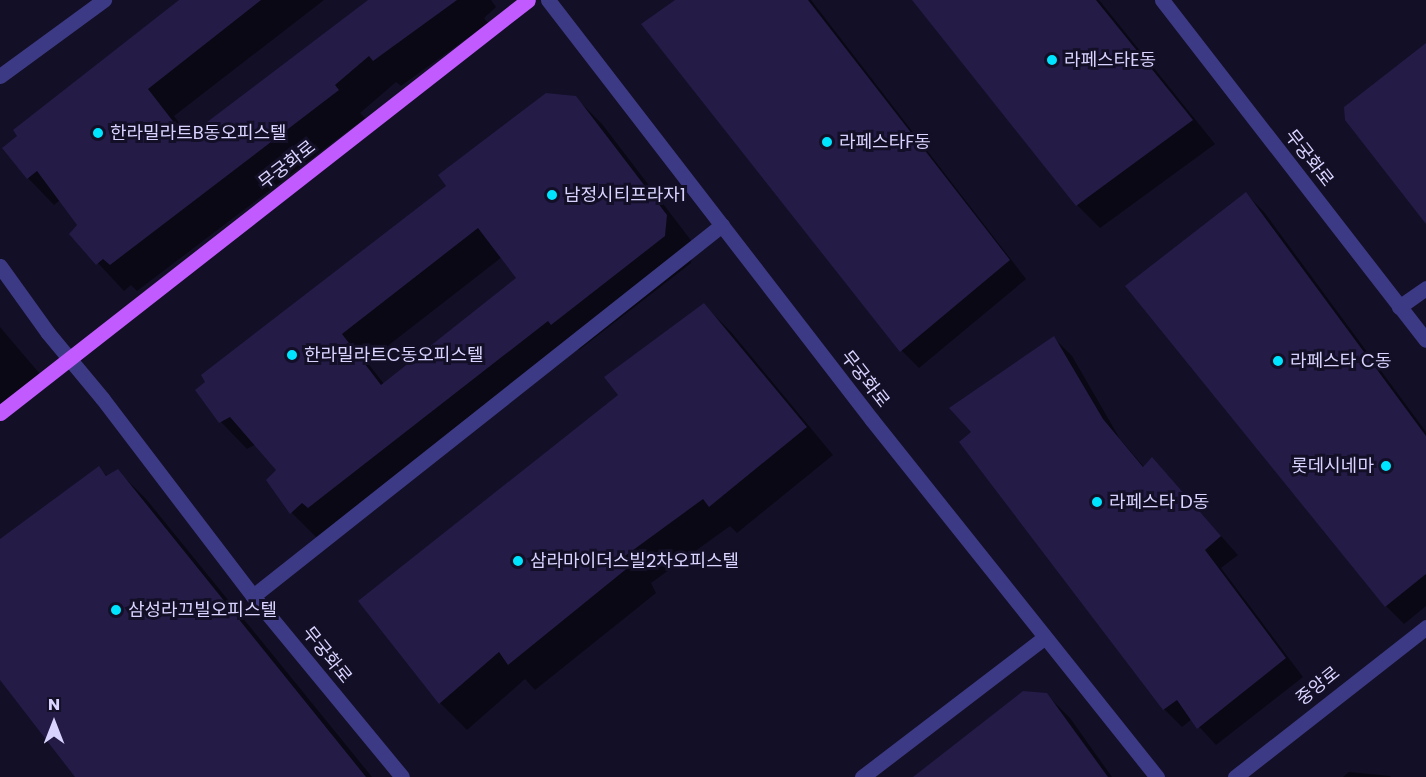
<!DOCTYPE html>
<meta charset="utf-8">
<style>
body{margin:0}
#map{position:relative;width:1426px;height:777px;overflow:hidden;background:#130f26;font-family:Poppins,"Noto Sans KR",sans-serif}
div>[style]{position:absolute}
.shadow>*{inset:0;background:#0007}
.building>*{inset:0;background:#241b47}
.minor>*{height:15px;margin:-7.5px;padding:0 7.5px;transform-origin:7.5px;border-radius:7.5px;background:#3d3a85}
.major>*{height:15px;margin:-7.5px;padding:0 7.5px;transform-origin:7.5px;border-radius:7.5px;background:#c25bff}
.dots>*{width:16px;height:16px;translate:-50% -50%;box-sizing:border-box;border:3px solid #130f26;border-radius:50%}
span{translate:-50% -50%;white-space:nowrap;text-align:center;line-height:1.15;-webkit-text-stroke:6px #130f26;paint-order:stroke}
.poi-label{font-size:18px;color:#d9d4ff}
.left{translate:0 -50%;text-align:left}
.right{translate:-100% -50%;text-align:right}
.street-label{font-size:18px;color:#d9d4ff}
.north{position:absolute;left:24px;top:693px;width:60px;height:60px;-webkit-text-stroke:4px #130f26;paint-order:stroke;rotate:0deg;font-size:16px;font-weight:700;line-height:24px;text-align:center;color:#d9d4ff}
.north::after{content:'';display:block;margin:auto;width:21px;height:27px;background:#d9d4ff;clip-path:polygon(50% 0,100% 100%,50% 72%,0 100%)}
</style>
<div id="map">
<div class="shadow">
<i style="clip-path:polygon(181px 0,324px 0,174px 116px,190px 137px,371px 0,491px 0,496px 7px,484px 18px,488px 23px,401px 86px,396px 82px,360px 113px,365px 118px,137px 291px,131px 285px,124px 291px,71px 234px,79px 226px,60px 200px,54px 205px,28px 178px)"></i>
<i style="clip-path:polygon(677px 0,811px 0,1026px 279px,919px 368px,902px 351px,643px 24px)"></i>
<i style="clip-path:polygon(914px 0,1099px 0,1215px 144px,1100px 228px,1077px 205px)"></i>
<i style="clip-path:polygon(evenodd,575px 97px,602px 124px,693px 243px,691px 263px,579px 350px,575px 347px,318px 539px,292px 513px,278px 470px,256px 444px,247px 449px,221px 422px,197px 390px,575px 97px,502px 257px,518px 278px,384px 384px,367px 362px,502px 257px)"></i>
<i style="clip-path:polygon(1246px 194px,1264px 212px,1426px 432px,1426px 606px,1404px 624px,1386px 606px)"></i>
<i style="clip-path:polygon(704px 305px,731px 332px,833px 455px,737px 533px,730px 526px,651px 583px,656px 593px,535px 690px,525px 679px,467px 730px,440px 703px,360px 602px,620px 395px)"></i>
<i style="clip-path:polygon(0 327px,45px 380px,0 412px)"></i>
<i style="clip-path:polygon(1054px 338px,1072px 356px,1120px 439px,1144px 467px,1152px 459px,1238px 555px,1221px 568px,1303px 677px,1216px 745px,1192px 719px,1182px 727px,1164px 709px,973px 432px)"></i>
<i style="clip-path:polygon(99px 468px,108px 477px,118px 471px,146px 499px,372px 777px,77px 777px,0 677px,0 541px)"></i>
<i style="clip-path:polygon(1047px 695px,1070px 718px,1112px 777px,916px 777px)"></i>
<i style="clip-path:polygon(1349px 772px,1390px 776px,1391px 777px,1343px 777px)"></i>
</div>
<div class="building">
<i style="clip-path:polygon(179px 0,261px 0,148px 89px,186px 138px,368px 0,457px 0,373px 61px,369px 56px,335px 85px,339px 90px,110px 265px,103px 259px,96px 265px,69px 234px,77px 225px,37px 171px,27px 179px,2px 148px,17px 136px,13px 130px)"></i>
<i style="clip-path:polygon(675px 0,808px 0,1010px 260px,900px 352px,641px 24px)"></i>
<i style="clip-path:polygon(912px 0,1096px 0,1193px 120px,1076px 206px)"></i>
<i style="clip-path:polygon(1426px 43px,1426px 224px,1345px 120px,1344px 107px)"></i>
<i style="clip-path:polygon(evenodd,546px 93px,576px 96px,667px 215px,665px 236px,551px 325px,548px 321px,308px 508px,302px 503px,290px 514px,266px 480px,276px 470px,230px 417px,219px 423px,195px 390px,205px 382px,201px 375px,446px 186px,438px 175px,546px 93px,478px 228px,516px 278px,381px 385px,342px 334px,478px 228px)"></i>
<i style="clip-path:polygon(1246px 192px,1426px 436px,1426px 574px,1385px 607px,1125px 286px)"></i>
<i style="clip-path:polygon(704px 303px,807px 427px,709px 507px,703px 499px,625px 556px,630px 566px,508px 665px,499px 652px,439px 704px,358px 601px,618px 395px,604px 377px)"></i>
<i style="clip-path:polygon(1054px 336px,1103px 419px,1143px 467px,1152px 457px,1221px 536px,1205px 550px,1286px 658px,1197px 729px,1177px 700px,1163px 710px,959px 442px,971px 432px,949px 408px)"></i>
<i style="clip-path:polygon(99px 466px,106px 476px,118px 469px,366px 777px,75px 777px,0 680px,0 539px)"></i>
<i style="clip-path:polygon(1023px 691px,1047px 693px,1108px 777px,913px 777px)"></i>
</div>
<div class="minor">
<i style="left:548px;top:0;width:530px;rotate:52.35deg"></i>
<i style="left:872px;top:420px;width:457px;rotate:51.4deg"></i>
<i style="left:1162px;top:0;width:430px;rotate:52.2deg"></i>
<i style="left:0;top:76px;width:129px;rotate:-36.2deg"></i>
<i style="left:0;top:266px;width:82px;rotate:54.4deg"></i>
<i style="left:48px;top:333px;width:85px;rotate:50.3deg"></i>
<i style="left:102px;top:398px;width:249px;rotate:52.7deg"></i>
<i style="left:253px;top:596px;width:234px;rotate:50.5deg"></i>
<i style="left:1399px;top:307px;width:33px;rotate:-35deg"></i>
<i style="left:253px;top:596px;width:598px;rotate:-38.35deg"></i>
<i style="left:862px;top:777px;width:230px;rotate:-37.4deg"></i>
<i style="left:1235px;top:777px;width:243px;rotate:-38.1deg"></i>
</div>
<div class="major">
<i style="left:0;top:413px;width:670px;rotate:-38.03deg"></i>
</div>
<div class="dots">
<i style="left:1052px;top:60px;background:#00e5ff"></i>
<i style="left:98px;top:133px;background:#00e5ff"></i>
<i style="left:827px;top:142px;background:#00e5ff"></i>
<i style="left:552px;top:195px;background:#00e5ff"></i>
<i style="left:292px;top:355px;background:#00e5ff"></i>
<i style="left:1278px;top:361px;background:#00e5ff"></i>
<i style="left:1386px;top:466px;background:#00e5ff"></i>
<i style="left:1097px;top:502px;background:#00e5ff"></i>
<i style="left:518px;top:561px;background:#00e5ff"></i>
<i style="left:116px;top:610px;background:#00e5ff"></i>
</div>
<div class="poi-label">
<span class="left" style="left:1064px;top:60px">라페스타E동</span>
<span class="left" style="left:110px;top:133px">한라밀라트B동오피스텔</span>
<span class="left" style="left:839px;top:142px">라페스타F동</span>
<span class="left" style="left:564px;top:195px">남정시티프라자1</span>
<span class="left" style="left:304px;top:355px">한라밀라트C동오피스텔</span>
<span class="left" style="left:1290px;top:361px">라페스타 C동</span>
<span class="right" style="left:1374px;top:466px">롯데시네마</span>
<span class="left" style="left:1109px;top:502px">라페스타 D동</span>
<span class="left" style="left:530px;top:561px">삼라마이더스빌2차오피스텔</span>
<span class="left" style="left:128px;top:610px">삼성라끄빌오피스텔</span>
</div>
<div class="street-label">
<span style="left:1309px;top:158px;rotate:52deg">무궁화로</span>
<span style="left:287px;top:165px;rotate:-38deg">무궁화로</span>
<span style="left:865px;top:379px;rotate:52deg">무궁화로</span>
<span style="left:327px;top:655px;rotate:51deg">무궁화로</span>
<span style="left:1318px;top:686px;rotate:-39deg">중앙로</span>
</div>
<div class="north">N</div>
</div>
